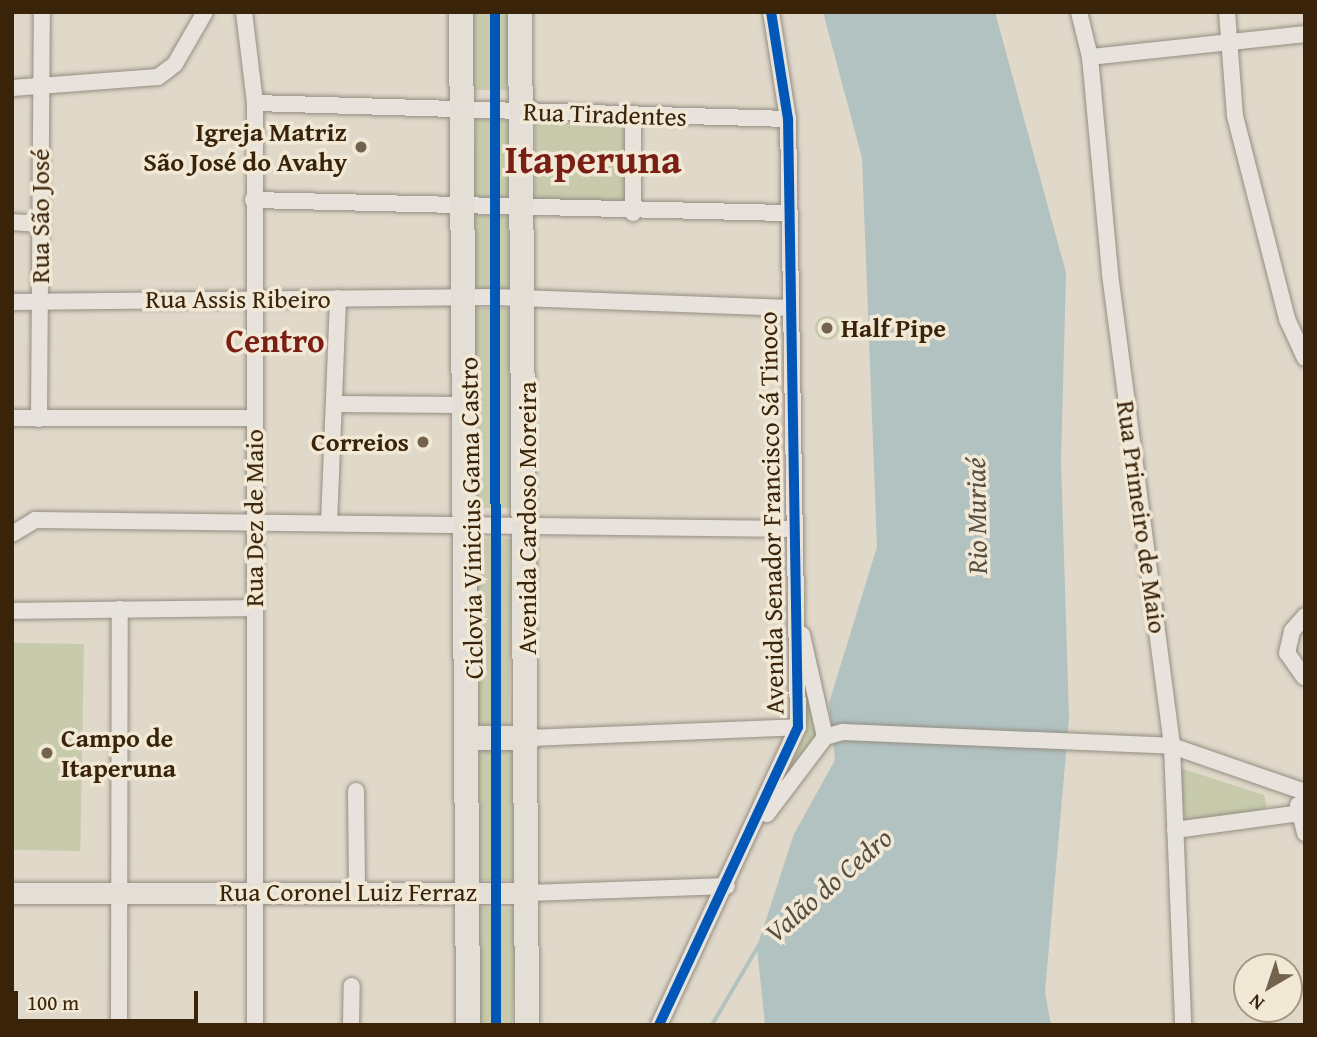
<!DOCTYPE html>
<meta charset="utf-8">
<style>
body{margin:0}
#map{position:relative;width:1317px;height:1037px;overflow:hidden;background:#e0d8c9;font-family:"Gentium Book Plus",serif}
div>[style]{position:absolute}
.green>*{inset:0;background:#c7cbac;transform-origin:0 0}
.round{border-radius:50%}
.water>*{inset:0;background:#b1c2c1}
.stream>*{height:3.5px;margin:-1.75px;padding:0 1.75px;transform-origin:1.75px;border-radius:1.75px;background:#b1c2c1}
.roads{filter:drop-shadow(0 0 2px #948d82) drop-shadow(0 0 2px #948d82)}
.minor>*{height:16px;margin:-8px;padding:0 8px;transform-origin:8px;border-radius:8px;background:#e7e3dc}
.major>*{height:21px;margin:-10.5px;padding:0 10.5px;transform-origin:10.5px;border-radius:10.5px;background:#e3ded6}
.highway>*{height:24px;margin:-12px;padding:0 12px;transform-origin:12px;border-radius:12px;background:#e3ded6}
.cycleway>*{height:10px;margin:-5px;padding:0 5px;transform-origin:5px;border-radius:5px;background:#0057b8}
.dots>*{width:19px;height:19px;translate:-50% -50%;box-sizing:border-box;border:4px solid #f1e8d6;border-radius:50%}
span{translate:-50% -50%;white-space:nowrap;text-align:center;line-height:1.15;-webkit-text-stroke:7px #f1e8d6;paint-order:stroke}
.street-label{font-size:26px;color:#39240a}
.poi-label{font-size:26px;color:#39240a;font-weight:700}
.right{translate:-100% -50%;text-align:right}
.left{translate:0 -50%;text-align:left}
.water-label{font-size:28px;color:#575040;font-style:italic}
.district-label{font-size:33px;color:#7a1f14;font-weight:700}
.town-label{font-size:40px;color:#7a1f14;font-weight:700}
.frame{position:absolute;inset:0;border:14px solid #39240a;pointer-events:none}
.north{position:absolute;left:1233px;top:953px;width:70px;height:70px;box-sizing:border-box;background:#f1e8d6;border:2px solid #a79a84;border-radius:50%;rotate:219deg;font-size:19px;font-weight:700;line-height:28px;text-align:center;color:#39240a}
.north::after{content:'';display:block;margin:auto;width:24px;height:32px;background:#73634d;clip-path:polygon(50% 0,100% 100%,50% 72%,0 100%)}
.scale{position:absolute;left:14px;top:991px;width:184px;height:32px;box-sizing:border-box;border:4px solid #39240a;border-top:0;padding-left:9px;font-size:21px;line-height:24px;white-space:nowrap;color:#39240a;-webkit-text-stroke:5px #f1e8d6;paint-order:stroke}
</style>
<div id="map">
<div class="green">
<i style="left:473px;top:12px;width:38px;height:78px"></i>
<i style="left:535px;top:117px;width:93px;height:87px"></i>
<i style="left:476px;top:119px;width:39px;height:80px;rotate:3deg"></i>
<i style="left:473px;top:215px;width:39px;height:75px;rotate:1deg"></i>
<i style="left:474px;top:308px;width:41px;height:200px"></i>
<i class="round" style="left:815px;top:316px;width:24px;height:24px"></i>
<i style="left:471px;top:538px;width:41px;height:186px;rotate:1deg"></i>
<i style="left:84px;top:644px;width:207px;height:72px;rotate:91deg"></i>
<i style="clip-path:polygon(804px 666px,817px 737px,775px 795px,806px 733px)"></i>
<i style="left:516px;top:745px;width:135px;height:37px;rotate:90deg"></i>
<i style="clip-path:polygon(1183px 769px,1264px 795px,1267px 806px,1259px 813px,1186px 821px,1176px 778px)"></i>
<i style="left:476px;top:907px;width:42px;height:118px;rotate:3deg"></i>
</div>
<div class="water">
<i style="clip-path:polygon(823px 12px,995px 12px,1066px 273px,1061px 461px,1069px 719px,1045px 992px,1051px 1025px,765px 1025px,757px 947px,794px 834px,835px 760px,829px 703px,877px 547px,862px 158px)"></i>
</div>
<div class="stream">
<i style="left:712px;top:1025px;width:93px;rotate:-59.6deg"></i>
</div>
<div class="roads">
<div class="minor">
<i style="left:244px;top:12px;width:92px;rotate:83.1deg"></i>
<i style="left:255px;top:103px;width:922px;rotate:90deg"></i>
<i style="left:1079px;top:12px;width:46px;rotate:76.3deg"></i>
<i style="left:1090px;top:57px;width:218px;rotate:84.7deg"></i>
<i style="left:1110px;top:274px;width:476px;rotate:82.5deg"></i>
<i style="left:1172px;top:746px;width:279px;rotate:87.7deg"></i>
<i style="left:1227px;top:12px;width:104px;rotate:85.6deg"></i>
<i style="left:1235px;top:116px;width:210px;rotate:75.6deg"></i>
<i style="left:1287px;top:319px;width:43px;rotate:65.2deg"></i>
<i style="left:1090px;top:57px;width:216px;rotate:-6.1deg"></i>
<i style="left:12px;top:88px;width:146px;rotate:-4.3deg"></i>
<i style="left:158px;top:77px;width:21px;rotate:-37deg"></i>
<i style="left:175px;top:64px;width:60px;rotate:-60deg"></i>
<i style="left:255px;top:103px;width:533px;rotate:1.72deg"></i>
<i style="left:633px;top:115px;width:98px;rotate:90deg"></i>
<i style="left:253px;top:200px;width:533px;rotate:1.4deg"></i>
<i style="left:12px;top:222px;width:27px;rotate:4deg"></i>
<i style="left:12px;top:302px;width:481px;rotate:-0.6deg"></i>
<i style="left:493px;top:297px;width:297px;rotate:2.1deg"></i>
<i style="left:335px;top:404px;width:127px;rotate:0.5deg"></i>
<i style="left:12px;top:418px;width:242px"></i>
<i style="left:39px;top:419px;width:407px;rotate:-89.6deg"></i>
<i style="left:329px;top:523px;width:225px;rotate:-87.7deg"></i>
<i style="left:12px;top:534px;width:27px;rotate:-31deg"></i>
<i style="left:35px;top:520px;width:758px;rotate:0.68deg"></i>
<i style="left:12px;top:611px;width:243px;rotate:-0.7deg"></i>
<i style="left:1304px;top:677px;width:29px;rotate:-125deg"></i>
<i style="left:1287px;top:653px;width:23px;rotate:-77deg"></i>
<i style="left:1292px;top:631px;width:20px;rotate:-49deg"></i>
<i style="left:825px;top:737px;width:19px;rotate:-16deg"></i>
<i style="left:843px;top:732px;width:329px;rotate:2.4deg"></i>
<i style="left:1172px;top:746px;width:141px;rotate:19.1deg"></i>
<i style="left:529px;top:738px;width:269px;rotate:-2.3deg"></i>
<i style="left:356px;top:791px;width:101px;rotate:89.4deg"></i>
<i style="left:1298px;top:805px;width:29px;rotate:76deg"></i>
<i style="left:767px;top:814px;width:96px;rotate:-53deg"></i>
<i style="left:825px;top:737px;width:105px;rotate:-102.7deg"></i>
<i style="left:1175px;top:830px;width:126px;rotate:-7.7deg"></i>
<i style="left:529px;top:893px;width:198px;rotate:-2deg"></i>
<i style="left:119px;top:1025px;width:416px;rotate:-89.9deg"></i>
<i style="left:351px;top:1025px;width:39px;rotate:-89deg"></i>
<i style="left:659px;top:1025px;width:329px;rotate:-65deg"></i>
<i style="left:798px;top:727px;width:608px;rotate:-90.94deg"></i>
<i style="left:788px;top:119px;width:108px;rotate:-99deg"></i>
</div>
<div class="major">
<i style="left:12px;top:893px;width:517px"></i>
</div>
<div class="highway">
<i style="left:461px;top:12px;width:1013px;rotate:89.6deg"></i>
<i style="left:520px;top:12px;width:1013px;rotate:89.6deg"></i>
<i style="left:466px;top:738px;width:63px"></i>
</div>
</div>
<div class="cycleway">
<i style="left:495px;top:12px;width:1013px;rotate:89.94deg"></i>
<i style="left:659px;top:1025px;width:329px;rotate:-65deg"></i>
<i style="left:798px;top:727px;width:608px;rotate:-90.94deg"></i>
<i style="left:788px;top:119px;width:108px;rotate:-99deg"></i>
</div>
<div class="dots">
<i style="left:361px;top:147px;background:#73634d"></i>
<i style="left:827px;top:328px;background:#73634d"></i>
<i style="left:423px;top:442px;background:#73634d"></i>
<i style="left:47px;top:753px;background:#73634d"></i>
</div>
<div class="street-label">
<span style="left:605px;top:114px;rotate:2deg">Rua Tiradentes</span>
<span style="left:40px;top:216px;rotate:-90deg">Rua São José</span>
<span style="left:238px;top:299px">Rua Assis Ribeiro</span>
<span style="left:771px;top:513px;rotate:-91deg">Avenida Senador Francisco Sá Tinoco</span>
<span style="left:1142px;top:517px;rotate:82deg">Rua Primeiro de Maio</span>
<span style="left:254px;top:518px;rotate:-90deg">Rua Dez de Maio</span>
<span style="left:471px;top:518px;rotate:-91deg">Ciclovia Vinicius Gama Castro</span>
<span style="left:527px;top:518px;rotate:-90deg">Avenida Cardoso Moreira</span>
<span style="left:348px;top:892px">Rua Coronel Luiz Ferraz</span>
</div>
<div class="poi-label">
<span class="right" style="left:347px;top:147px">Igreja Matriz<br>São José do Avahy</span>
<span class="left" style="left:841px;top:328px">Half Pipe</span>
<span class="right" style="left:409px;top:442px">Correios</span>
<span class="left" style="left:61px;top:753px">Campo de<br>Itaperuna</span>
</div>
<div class="water-label">
<span style="left:976px;top:516px;rotate:-91deg">Rio Muriaé</span>
<span style="left:828px;top:885px;rotate:-41deg">Valão do Cedro</span>
</div>
<div class="district-label">
<span style="left:275px;top:341px">Centro</span>
</div>
<div class="town-label">
<span style="left:593px;top:159px">Itaperuna</span>
</div>
<div class="frame"></div>
<div class="north">N</div>
<div class="scale">100 m</div>
</div>
